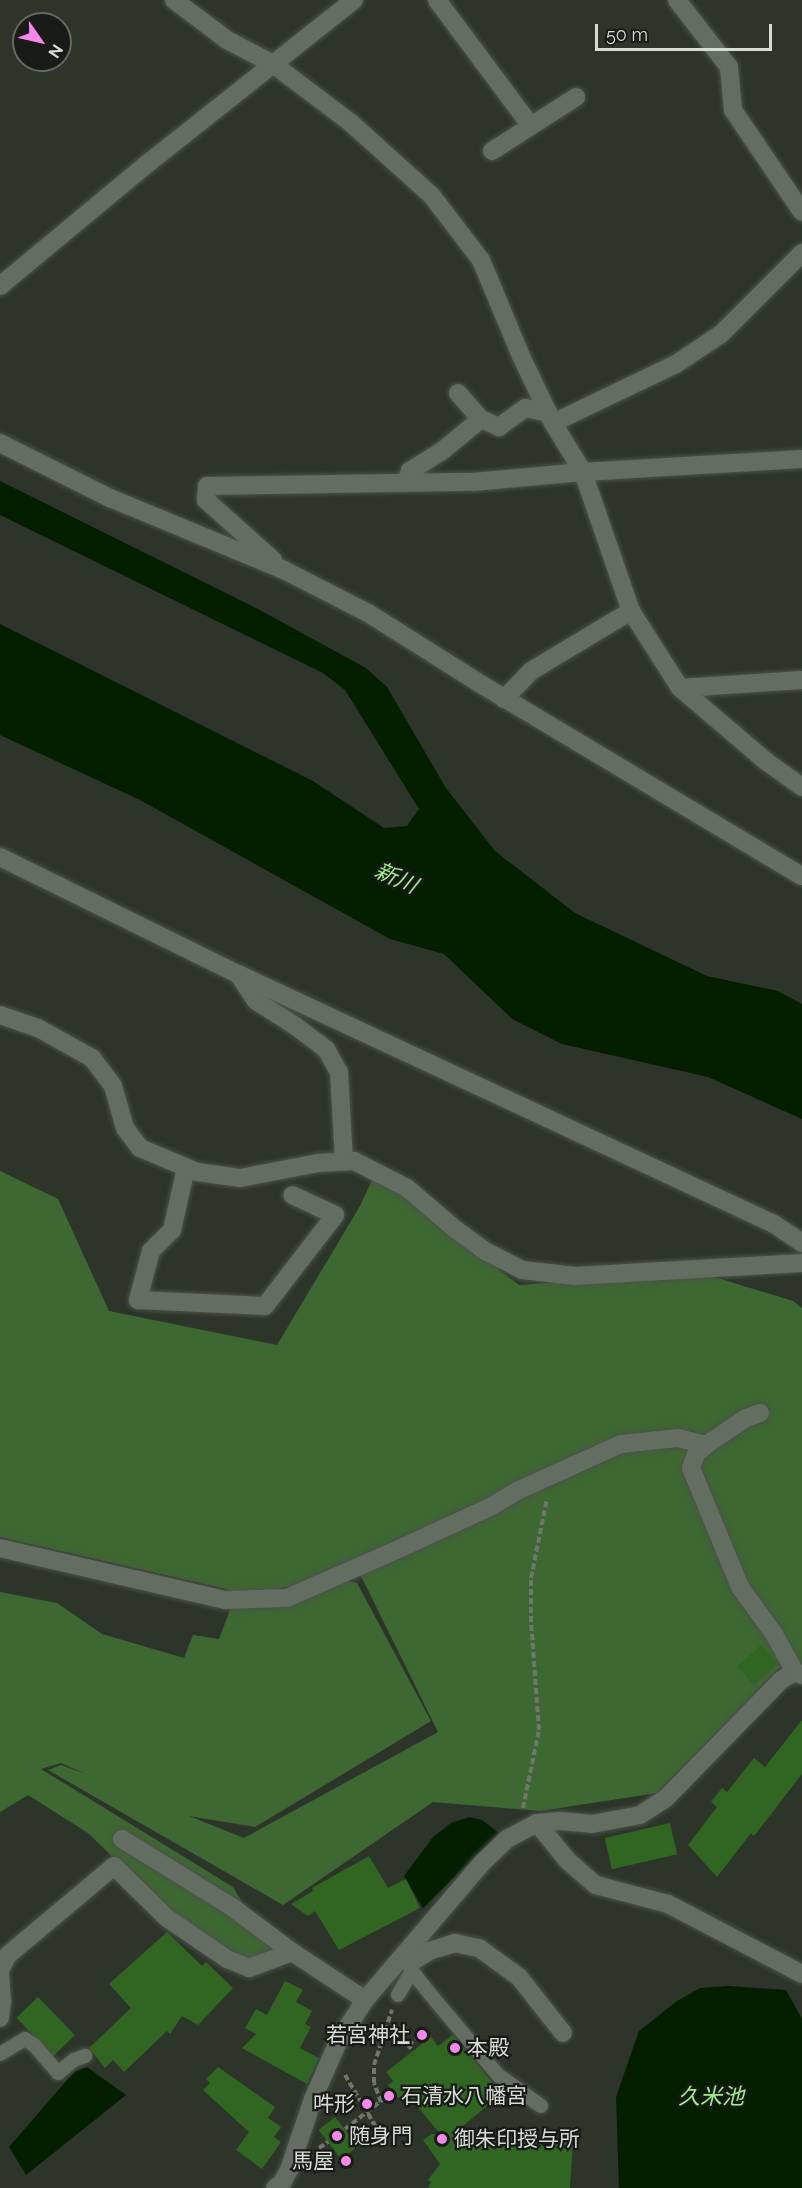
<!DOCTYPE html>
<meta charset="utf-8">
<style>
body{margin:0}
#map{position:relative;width:802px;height:2188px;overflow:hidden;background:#2d352b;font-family:Raleway,"Noto Sans JP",sans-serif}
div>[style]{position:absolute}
.green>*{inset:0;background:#3e6832}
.water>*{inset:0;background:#031f00}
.building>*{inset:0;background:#306621;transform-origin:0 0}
.path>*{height:4px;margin-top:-2px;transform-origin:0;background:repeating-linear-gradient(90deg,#6f766e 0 6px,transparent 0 9px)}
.roads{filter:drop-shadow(0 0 2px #4b524a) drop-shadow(0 0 2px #4b524a)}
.lane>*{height:14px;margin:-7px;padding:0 7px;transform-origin:7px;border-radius:7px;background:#646d62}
.street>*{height:18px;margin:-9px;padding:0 9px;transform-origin:9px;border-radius:9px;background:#646d62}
.dots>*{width:16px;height:16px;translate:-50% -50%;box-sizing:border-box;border:3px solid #181b17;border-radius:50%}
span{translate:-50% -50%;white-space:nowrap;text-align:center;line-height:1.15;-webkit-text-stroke:4.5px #181b17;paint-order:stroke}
.poi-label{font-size:21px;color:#d7dcd6}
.right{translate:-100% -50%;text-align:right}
.left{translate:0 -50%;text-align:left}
.water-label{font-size:22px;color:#a0eb8c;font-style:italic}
.north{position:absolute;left:12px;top:12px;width:60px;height:60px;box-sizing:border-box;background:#181b17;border:2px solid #646863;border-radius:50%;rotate:124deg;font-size:16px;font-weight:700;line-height:24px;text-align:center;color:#d7dcd6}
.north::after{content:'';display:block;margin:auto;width:21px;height:27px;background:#f788eb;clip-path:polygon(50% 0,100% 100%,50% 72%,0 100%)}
.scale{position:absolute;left:595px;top:24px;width:177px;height:27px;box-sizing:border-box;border:3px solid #d7dcd6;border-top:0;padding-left:8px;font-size:18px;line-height:21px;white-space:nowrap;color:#d7dcd6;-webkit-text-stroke:4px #181b17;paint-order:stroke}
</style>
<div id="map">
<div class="green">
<i style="clip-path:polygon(0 1171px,58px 1199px,109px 1311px,277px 1345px,360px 1206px,375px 1174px,519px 1285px,698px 1272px,793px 1301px,802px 1308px,802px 1669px,784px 1663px,657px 1793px,540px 1811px,433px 1802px,283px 1905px,48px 1770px,61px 1765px,86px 1774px,61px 1763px,41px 1769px,233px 1887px,273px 1954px,250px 1961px,176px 1918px,88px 1833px,28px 1795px,0 1812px,0 1592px,57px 1603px,102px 1634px,184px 1658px,193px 1635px,219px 1639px,231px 1607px,347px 1581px,357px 1583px,431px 1721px,255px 1827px,189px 1816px,244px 1838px,438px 1732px,360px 1574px,248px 1594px,0 1537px)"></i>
</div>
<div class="water">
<i style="clip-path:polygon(0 481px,256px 608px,366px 668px,387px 687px,446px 788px,495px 851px,575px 913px,707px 976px,778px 991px,802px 1004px,802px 1119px,708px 1077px,562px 1044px,512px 1019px,444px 954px,390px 939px,140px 800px,0 735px,0 624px,313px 781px,384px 828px,407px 826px,419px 809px,345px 690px,323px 673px,0 515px)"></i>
<i style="clip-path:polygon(469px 1817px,482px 1820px,499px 1833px,423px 1908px,404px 1876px,433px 1837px,451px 1823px)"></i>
<i style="clip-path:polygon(729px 1986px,786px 1990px,802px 2019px,802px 2188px,619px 2188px,616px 2097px,639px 2031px,677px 2001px,700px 1988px)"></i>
<i style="clip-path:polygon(87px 2067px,126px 2095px,26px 2175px,9px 2147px,74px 2072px)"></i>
</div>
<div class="building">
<i style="left:761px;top:1645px;width:25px;height:32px;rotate:48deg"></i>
<i style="clip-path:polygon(802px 1720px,802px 1774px,754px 1836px,751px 1833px,717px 1877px,688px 1845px,717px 1807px,711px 1802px,722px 1788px,727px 1792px,754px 1758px,765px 1767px)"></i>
<i style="left:670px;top:1823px;width:32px;height:67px;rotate:77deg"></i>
<i style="clip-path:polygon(369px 1856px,388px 1888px,406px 1879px,420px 1908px,339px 1950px,315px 1911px,308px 1916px,291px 1904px,313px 1891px,312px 1888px)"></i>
<i style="clip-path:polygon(167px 1932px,202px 1966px,206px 1962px,233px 1988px,198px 2025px,182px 2016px,170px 2034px,167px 2031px,124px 2072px,113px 2060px,105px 2068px,89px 2048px,131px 2008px,109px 1984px)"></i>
<i style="clip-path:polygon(285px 1981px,303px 1990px,296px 2002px,312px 2011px,305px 2024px,311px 2027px,300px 2048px,319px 2058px,307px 2084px,242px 2048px,256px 2034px,245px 2028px,256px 2009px,267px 2015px)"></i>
<i style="left:38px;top:1997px;width:53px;height:30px;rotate:46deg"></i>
<i style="clip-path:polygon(453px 2035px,491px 2081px,505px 2091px,452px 2135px,573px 2142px,570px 2188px,428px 2188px,431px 2182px,428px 2180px,440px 2164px,423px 2140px,432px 2134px,440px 2134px,410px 2097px,402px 2103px,388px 2085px,393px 2081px,386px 2072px,431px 2037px,438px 2046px)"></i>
<i style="clip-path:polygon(218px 2067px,275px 2107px,268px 2118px,281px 2127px,274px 2137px,281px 2142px,262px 2169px,236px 2150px,249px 2132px,203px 2090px,210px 2083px,206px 2079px)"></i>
<i style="left:335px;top:2117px;width:37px;height:21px;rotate:52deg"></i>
</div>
<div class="path">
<i style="left:523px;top:1808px;width:80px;rotate:-78.4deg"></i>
<i style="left:539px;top:1730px;width:108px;rotate:-94.2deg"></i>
<i style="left:531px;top:1622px;width:44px;rotate:-90deg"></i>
<i style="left:531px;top:1578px;width:81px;rotate:-78.6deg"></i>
<i style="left:398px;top:2031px;width:22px;rotate:54deg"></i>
<i style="left:382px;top:2040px;width:28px;rotate:-30deg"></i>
<i style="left:408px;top:2045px;width:10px;rotate:-37deg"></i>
<i style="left:345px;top:2075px;width:74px;rotate:59.3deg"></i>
<i style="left:381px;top:2102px;width:20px;rotate:-110deg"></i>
<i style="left:374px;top:2083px;width:18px;rotate:-90deg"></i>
<i style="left:374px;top:2065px;width:58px;rotate:-71.9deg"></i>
<i style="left:345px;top:2129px;width:51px;rotate:-37.8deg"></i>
<i style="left:319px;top:2148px;width:11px;rotate:-34deg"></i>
</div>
<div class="roads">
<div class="lane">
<i style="left:407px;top:1955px;width:17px;rotate:73deg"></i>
<i style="left:412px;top:1971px;width:29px;rotate:52deg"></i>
<i style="left:430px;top:1994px;width:106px;rotate:50deg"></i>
<i style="left:498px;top:2075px;width:53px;rotate:35.8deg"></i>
<i style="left:398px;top:1995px;width:28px;rotate:-60deg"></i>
<i style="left:0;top:2054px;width:29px;rotate:-31deg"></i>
<i style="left:25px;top:2039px;width:11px;rotate:34deg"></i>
<i style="left:34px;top:2045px;width:37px;rotate:49deg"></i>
<i style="left:58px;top:2073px;width:21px;rotate:-39deg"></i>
<i style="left:74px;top:2060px;width:12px;rotate:-20deg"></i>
</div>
<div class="street">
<i style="left:174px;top:0;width:66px;rotate:37deg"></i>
<i style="left:227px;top:40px;width:52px;rotate:27.6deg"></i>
<i style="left:273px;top:64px;width:98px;rotate:37.1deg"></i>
<i style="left:351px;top:123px;width:109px;rotate:42deg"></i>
<i style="left:432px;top:196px;width:81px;rotate:52.6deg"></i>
<i style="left:481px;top:260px;width:104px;rotate:67.4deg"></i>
<i style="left:521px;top:356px;width:74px;rotate:64.5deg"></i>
<i style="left:437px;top:0;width:157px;rotate:53.3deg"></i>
<i style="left:677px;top:0;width:85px;rotate:52.2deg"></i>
<i style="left:729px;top:67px;width:43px;rotate:84.7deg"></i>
<i style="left:733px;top:110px;width:123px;rotate:55.9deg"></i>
<i style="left:492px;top:151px;width:100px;rotate:-32.7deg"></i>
<i style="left:0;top:286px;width:191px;rotate:-39.7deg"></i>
<i style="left:147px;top:164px;width:264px;rotate:-38.4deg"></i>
<i style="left:458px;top:393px;width:35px;rotate:49deg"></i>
<i style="left:481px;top:419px;width:20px;rotate:24deg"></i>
<i style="left:499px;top:427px;width:32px;rotate:-36deg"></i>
<i style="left:525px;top:408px;width:24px;rotate:12deg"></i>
<i style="left:0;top:443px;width:123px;rotate:26.6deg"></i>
<i style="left:110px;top:498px;width:188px;rotate:22.5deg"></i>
<i style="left:284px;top:570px;width:94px;rotate:27.1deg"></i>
<i style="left:368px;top:613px;width:137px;rotate:32.2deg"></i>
<i style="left:484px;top:686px;width:370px;rotate:30.9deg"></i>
<i style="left:406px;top:483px;width:13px;rotate:-72deg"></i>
<i style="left:410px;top:471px;width:38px;rotate:-32deg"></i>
<i style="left:442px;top:451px;width:50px;rotate:-39.4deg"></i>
<i style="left:273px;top:560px;width:90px;rotate:-138.2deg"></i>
<i style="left:206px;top:500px;width:14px;rotate:-86deg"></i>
<i style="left:207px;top:486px;width:266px;rotate:-0.9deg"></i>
<i style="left:473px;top:482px;width:110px;rotate:-5.2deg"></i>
<i style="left:583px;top:472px;width:57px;rotate:-121.5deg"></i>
<i style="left:553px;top:423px;width:136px;rotate:-25.6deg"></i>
<i style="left:676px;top:364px;width:54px;rotate:-33.7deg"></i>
<i style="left:721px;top:334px;width:115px;rotate:-45deg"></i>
<i style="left:631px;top:611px;width:91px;rotate:57.5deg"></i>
<i style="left:680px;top:688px;width:114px;rotate:40.4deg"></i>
<i style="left:767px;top:762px;width:43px;rotate:35.5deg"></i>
<i style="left:680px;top:688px;width:122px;rotate:-3.8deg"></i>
<i style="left:504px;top:699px;width:39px;rotate:-46deg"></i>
<i style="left:531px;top:671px;width:117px;rotate:-31deg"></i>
<i style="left:631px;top:611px;width:147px;rotate:-109.1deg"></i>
<i style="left:583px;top:472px;width:219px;rotate:-3.4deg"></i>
<i style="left:0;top:857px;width:265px;rotate:26.2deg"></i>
<i style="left:238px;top:974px;width:591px;rotate:25.01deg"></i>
<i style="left:774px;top:1224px;width:34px;rotate:34deg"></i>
<i style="left:238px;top:974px;width:32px;rotate:56deg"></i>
<i style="left:256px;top:1001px;width:45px;rotate:32.3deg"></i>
<i style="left:294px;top:1025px;width:40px;rotate:37deg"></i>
<i style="left:326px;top:1049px;width:26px;rotate:61deg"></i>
<i style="left:339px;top:1072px;width:89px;rotate:86.8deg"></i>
<i style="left:0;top:1015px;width:40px;rotate:18.9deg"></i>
<i style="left:38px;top:1028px;width:62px;rotate:29.1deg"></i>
<i style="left:92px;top:1058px;width:35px;rotate:53deg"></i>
<i style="left:113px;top:1086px;width:44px;rotate:74.1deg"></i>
<i style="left:125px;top:1128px;width:25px;rotate:53deg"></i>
<i style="left:140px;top:1148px;width:62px;rotate:22.8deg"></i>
<i style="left:197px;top:1172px;width:43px;rotate:7.9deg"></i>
<i style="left:240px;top:1178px;width:79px;rotate:-10.9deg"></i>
<i style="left:318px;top:1163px;width:36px;rotate:-3deg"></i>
<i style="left:354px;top:1161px;width:59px;rotate:27deg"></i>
<i style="left:407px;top:1188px;width:63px;rotate:40.5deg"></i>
<i style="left:455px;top:1229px;width:39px;rotate:36deg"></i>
<i style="left:487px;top:1252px;width:39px;rotate:27deg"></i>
<i style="left:522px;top:1270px;width:53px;rotate:6.5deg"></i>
<i style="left:575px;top:1276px;width:227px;rotate:-3.3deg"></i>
<i style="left:186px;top:1168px;width:64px;rotate:102.7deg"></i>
<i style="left:172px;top:1230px;width:30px;rotate:135deg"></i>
<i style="left:151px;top:1251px;width:51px;rotate:104.9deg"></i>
<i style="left:138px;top:1300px;width:127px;rotate:2.7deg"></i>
<i style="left:265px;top:1306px;width:115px;rotate:-52.4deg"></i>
<i style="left:335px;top:1215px;width:47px;rotate:-155.1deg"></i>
<i style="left:760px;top:1413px;width:15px;rotate:160deg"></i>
<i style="left:746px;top:1418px;width:48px;rotate:146deg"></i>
<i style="left:706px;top:1445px;width:13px;rotate:138deg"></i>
<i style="left:696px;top:1454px;width:15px;rotate:110deg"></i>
<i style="left:691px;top:1468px;width:129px;rotate:67.6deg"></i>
<i style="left:740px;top:1587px;width:58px;rotate:54.1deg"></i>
<i style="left:774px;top:1634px;width:43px;rotate:61.1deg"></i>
<i style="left:0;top:1548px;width:231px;rotate:13deg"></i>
<i style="left:225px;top:1600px;width:62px;rotate:-1.8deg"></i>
<i style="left:287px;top:1598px;width:124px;rotate:-23.7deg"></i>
<i style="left:401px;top:1548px;width:100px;rotate:-24.8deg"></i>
<i style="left:492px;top:1506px;width:31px;rotate:-31deg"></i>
<i style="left:519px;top:1490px;width:112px;rotate:-24.3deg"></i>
<i style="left:621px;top:1444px;width:57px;rotate:-6deg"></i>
<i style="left:678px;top:1438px;width:29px;rotate:14deg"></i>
<i style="left:537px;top:1823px;width:49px;rotate:50.8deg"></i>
<i style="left:568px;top:1861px;width:37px;rotate:41deg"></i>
<i style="left:596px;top:1885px;width:74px;rotate:14.8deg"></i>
<i style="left:668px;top:1904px;width:151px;rotate:27.6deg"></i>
<i style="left:122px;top:1839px;width:129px;rotate:31.7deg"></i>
<i style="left:232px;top:1907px;width:75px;rotate:36.9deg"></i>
<i style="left:410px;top:1963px;width:22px;rotate:-32deg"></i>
<i style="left:429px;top:1951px;width:27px;rotate:-17deg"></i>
<i style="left:455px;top:1943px;width:25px;rotate:12deg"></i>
<i style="left:479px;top:1948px;width:49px;rotate:35.9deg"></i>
<i style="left:519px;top:1977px;width:71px;rotate:51.8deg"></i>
<i style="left:0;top:2018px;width:17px;rotate:-83deg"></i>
<i style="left:2px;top:2001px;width:31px;rotate:-94deg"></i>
<i style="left:0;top:1970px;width:17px;rotate:-62deg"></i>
<i style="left:8px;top:1955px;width:138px;rotate:-40deg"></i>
<i style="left:114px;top:1866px;width:74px;rotate:44.5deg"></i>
<i style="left:167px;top:1918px;width:73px;rotate:34.3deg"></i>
<i style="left:227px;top:1959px;width:24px;rotate:22deg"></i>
<i style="left:249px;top:1968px;width:46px;rotate:-20.4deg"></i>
<i style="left:292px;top:1952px;width:87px;rotate:33.3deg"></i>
<i style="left:275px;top:2188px;width:9px;rotate:-36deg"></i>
<i style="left:282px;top:2183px;width:15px;rotate:-62deg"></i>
<i style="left:289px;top:2170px;width:75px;rotate:-71.3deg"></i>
<i style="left:313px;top:2099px;width:62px;rotate:-66.3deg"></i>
<i style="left:338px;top:2042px;width:50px;rotate:-57.3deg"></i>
<i style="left:365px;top:2000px;width:180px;rotate:-49.5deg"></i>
<i style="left:482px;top:1863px;width:35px;rotate:-44deg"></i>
<i style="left:507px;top:1839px;width:34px;rotate:-28deg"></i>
<i style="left:537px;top:1823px;width:23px;rotate:-5deg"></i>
<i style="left:560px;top:1821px;width:32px;rotate:5deg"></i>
<i style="left:592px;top:1824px;width:49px;rotate:-10.6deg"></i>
<i style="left:640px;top:1815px;width:30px;rotate:-33deg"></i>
<i style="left:665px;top:1799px;width:166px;rotate:-45.7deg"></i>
<i style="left:781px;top:1680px;width:16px;rotate:-30deg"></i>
<i style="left:795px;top:1672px;width:8px;rotate:23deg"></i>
</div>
</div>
<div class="dots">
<i style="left:422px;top:2035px;background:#f788eb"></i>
<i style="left:455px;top:2048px;background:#f788eb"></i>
<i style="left:389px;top:2096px;background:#f788eb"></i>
<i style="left:367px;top:2104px;background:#f788eb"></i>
<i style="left:337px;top:2136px;background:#f788eb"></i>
<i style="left:442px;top:2139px;background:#f788eb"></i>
<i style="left:346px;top:2161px;background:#f788eb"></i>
</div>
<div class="poi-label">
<span class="right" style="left:410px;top:2035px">若宮神社</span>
<span class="left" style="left:467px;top:2048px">本殿</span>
<span class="left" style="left:401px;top:2096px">石清水八幡宮</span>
<span class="right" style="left:355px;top:2104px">吽形</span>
<span class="left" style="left:349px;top:2136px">随身門</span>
<span class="left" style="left:454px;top:2139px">御朱印授与所</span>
<span class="right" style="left:334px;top:2161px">馬屋</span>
</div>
<div class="water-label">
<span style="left:396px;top:878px;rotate:24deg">新川</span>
<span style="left:711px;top:2097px">久米池</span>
</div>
<div class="north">N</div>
<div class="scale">50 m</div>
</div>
